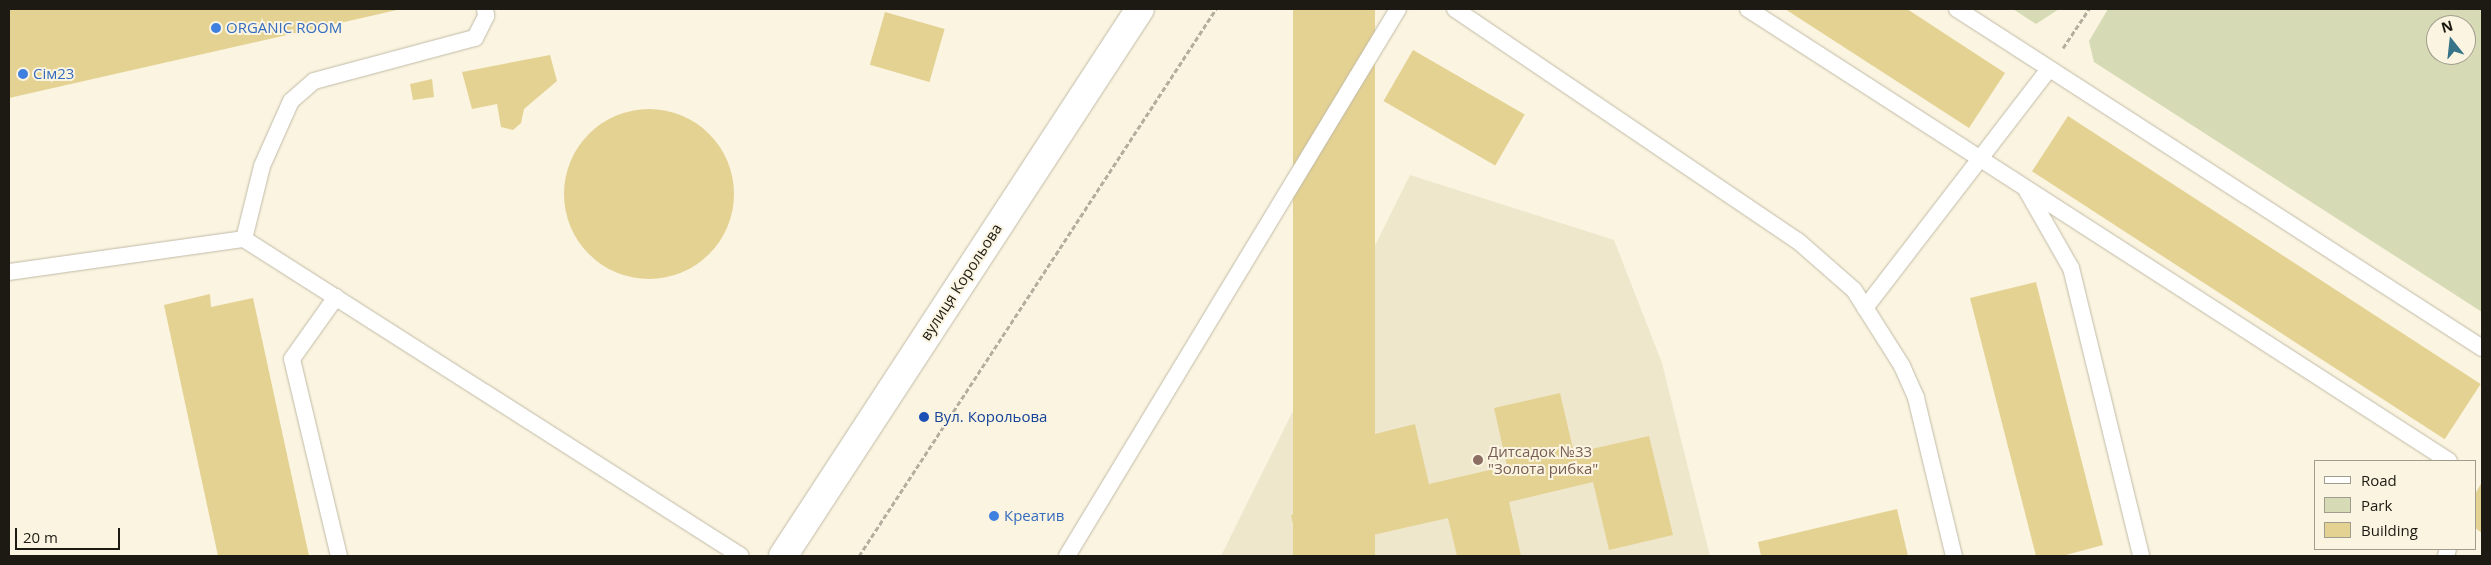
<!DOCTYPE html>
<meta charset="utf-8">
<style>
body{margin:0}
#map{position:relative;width:2491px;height:565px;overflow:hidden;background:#faf4e0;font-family:"Open Sans",sans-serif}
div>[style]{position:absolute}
.built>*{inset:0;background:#efe7cc}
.green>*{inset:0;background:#d6dbb5}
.building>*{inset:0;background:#e4d293;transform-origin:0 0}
.round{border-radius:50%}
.path>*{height:3px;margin-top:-1.5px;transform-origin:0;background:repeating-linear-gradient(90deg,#b3ae9e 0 5px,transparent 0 7.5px)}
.roads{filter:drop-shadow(0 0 1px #c0baa7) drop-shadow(0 0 1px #c0baa7)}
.lane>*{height:16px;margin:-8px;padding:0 8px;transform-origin:8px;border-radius:8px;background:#fff}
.secondary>*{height:28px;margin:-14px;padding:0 14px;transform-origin:14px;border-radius:14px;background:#fff}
.dots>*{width:14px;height:14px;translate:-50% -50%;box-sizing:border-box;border:2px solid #faf4e0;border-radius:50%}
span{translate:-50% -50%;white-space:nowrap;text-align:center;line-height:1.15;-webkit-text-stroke:4px #faf4e0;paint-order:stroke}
.shop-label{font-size:15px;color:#366cbe}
.left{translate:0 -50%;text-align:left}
.street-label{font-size:15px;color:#1c1a13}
.transit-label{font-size:15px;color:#164399}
.education-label{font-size:15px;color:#785e54}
.frame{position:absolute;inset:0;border:10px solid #1c1a13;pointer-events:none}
.legend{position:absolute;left:2314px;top:460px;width:162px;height:90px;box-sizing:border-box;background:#faf4e0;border:1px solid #a19d8e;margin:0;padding:6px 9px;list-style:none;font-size:15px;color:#1c1a13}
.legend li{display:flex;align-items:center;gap:10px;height:25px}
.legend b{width:25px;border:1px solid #a19d8e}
.north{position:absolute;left:2426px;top:15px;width:50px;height:50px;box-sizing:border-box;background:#faf4e0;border:1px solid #a19d8e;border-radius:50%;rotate:344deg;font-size:14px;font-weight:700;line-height:20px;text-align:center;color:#1c1a13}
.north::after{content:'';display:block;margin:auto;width:18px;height:22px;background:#367389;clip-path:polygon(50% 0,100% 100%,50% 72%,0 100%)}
.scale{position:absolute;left:15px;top:528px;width:105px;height:22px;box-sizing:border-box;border:2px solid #1c1a13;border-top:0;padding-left:6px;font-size:15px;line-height:18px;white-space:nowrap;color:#1c1a13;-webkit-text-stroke:4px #faf4e0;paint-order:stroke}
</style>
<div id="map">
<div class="built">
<i style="clip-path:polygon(1410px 175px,1614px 240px,1662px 363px,1710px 556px,1221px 556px)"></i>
</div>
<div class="green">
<i style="clip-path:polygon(2013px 9px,2059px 9px,2036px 24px)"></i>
<i style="clip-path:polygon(evenodd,2108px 9px,2482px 9px,2482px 312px,2094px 62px,2089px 41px,2108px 9px,2436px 25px,2466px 25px,2466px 55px,2436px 55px,2436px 25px)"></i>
</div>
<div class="building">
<i style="clip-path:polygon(9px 9px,396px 9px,397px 10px,9px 98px)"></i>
<i style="left:1293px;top:9px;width:82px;height:646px"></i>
<i style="clip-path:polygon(1785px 9px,1907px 9px,2005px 73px,1969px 128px)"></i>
<i style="left:885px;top:12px;width:62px;height:55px;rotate:16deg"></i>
<i style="left:1413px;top:50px;width:129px;height:59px;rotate:30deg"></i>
<i style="clip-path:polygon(550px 55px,557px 81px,524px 109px,521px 123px,513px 130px,501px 127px,497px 104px,472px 109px,462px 72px)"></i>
<i style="clip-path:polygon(432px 79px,434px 97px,413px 100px,410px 84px)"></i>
<i class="round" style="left:564px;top:109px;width:170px;height:170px"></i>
<i style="left:2068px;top:116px;width:492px;height:66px;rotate:33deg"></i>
<i style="clip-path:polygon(2036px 282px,2103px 545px,2062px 556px,2036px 556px,1970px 298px)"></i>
<i style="clip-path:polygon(210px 294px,211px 307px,253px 298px,309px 556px,218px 556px,164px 305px)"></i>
<i style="clip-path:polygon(1560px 393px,1574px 453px,1649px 436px,1673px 535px,1609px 550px,1593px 482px,1509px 502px,1521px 556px,1457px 556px,1448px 518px,1364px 537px,1368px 556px,1300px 556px,1291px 515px,1364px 497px,1351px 440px,1415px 424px,1429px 484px,1507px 466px,1494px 408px)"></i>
<i style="clip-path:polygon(2482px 482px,2482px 533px,2475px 528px,2475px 494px)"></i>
<i style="clip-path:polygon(1897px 509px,1908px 556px,1761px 556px,1758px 542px)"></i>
</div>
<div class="path">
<i style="left:2063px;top:48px;width:47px;rotate:-56.3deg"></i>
<i style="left:859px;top:556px;width:653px;rotate:-56.87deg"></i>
</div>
<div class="roads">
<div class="lane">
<i style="left:1455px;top:9px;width:414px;rotate:34.1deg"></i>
<i style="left:1798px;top:241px;width:74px;rotate:41.2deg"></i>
<i style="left:1854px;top:290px;width:90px;rotate:57.7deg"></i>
<i style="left:1902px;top:366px;width:35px;rotate:66deg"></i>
<i style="left:1916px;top:398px;width:163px;rotate:76.5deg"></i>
<i style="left:1748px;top:9px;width:834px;rotate:32.81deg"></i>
<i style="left:1957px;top:9px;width:625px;rotate:32.85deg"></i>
<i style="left:2027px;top:191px;width:89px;rotate:60.3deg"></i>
<i style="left:2071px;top:268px;width:296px;rotate:76.3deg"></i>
<i style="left:244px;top:239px;width:75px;rotate:-76.1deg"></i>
<i style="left:262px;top:166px;width:71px;rotate:-66deg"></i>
<i style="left:291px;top:101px;width:30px;rotate:-41deg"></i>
<i style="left:314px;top:81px;width:167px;rotate:-15deg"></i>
<i style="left:475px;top:38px;width:25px;rotate:-63deg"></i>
<i style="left:486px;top:16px;width:7px;rotate:-98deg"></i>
<i style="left:9px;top:272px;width:237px;rotate:-8deg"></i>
<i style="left:244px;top:239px;width:589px;rotate:32.53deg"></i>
<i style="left:336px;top:297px;width:76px;rotate:125.4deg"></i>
<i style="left:292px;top:359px;width:203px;rotate:76.6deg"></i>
<i style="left:1865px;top:308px;width:302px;rotate:-52.4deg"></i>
<i style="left:1067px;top:556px;width:639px;rotate:-58.82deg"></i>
<i style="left:2446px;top:556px;width:7px;rotate:-74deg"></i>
</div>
<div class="secondary">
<i style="left:783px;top:556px;width:653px;rotate:-56.87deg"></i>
</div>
</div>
<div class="dots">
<i style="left:216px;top:28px;background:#3f7fe0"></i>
<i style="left:23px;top:74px;background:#3f7fe0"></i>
<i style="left:924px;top:417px;background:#1a4fb4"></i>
<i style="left:1478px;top:460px;background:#8d6e63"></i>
<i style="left:994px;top:516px;background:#3f7fe0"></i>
</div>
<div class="shop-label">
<span class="left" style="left:226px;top:28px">ORGANIC ROOM</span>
<span class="left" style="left:33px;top:74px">Сім23</span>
<span class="left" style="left:1004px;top:516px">Креатив</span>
</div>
<div class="street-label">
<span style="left:961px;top:282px;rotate:-57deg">вулиця Корольова</span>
</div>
<div class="transit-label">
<span class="left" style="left:934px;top:417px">Вул. Корольова</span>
</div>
<div class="education-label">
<span class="left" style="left:1488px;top:460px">Дитсадок №33<br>"Золота рибка"</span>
</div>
<div class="frame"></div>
<ul class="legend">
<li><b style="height:6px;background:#fff"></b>Road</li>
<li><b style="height:14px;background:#d6dbb5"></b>Park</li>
<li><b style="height:14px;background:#e4d293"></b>Building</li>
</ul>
<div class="north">N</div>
<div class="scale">20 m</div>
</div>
